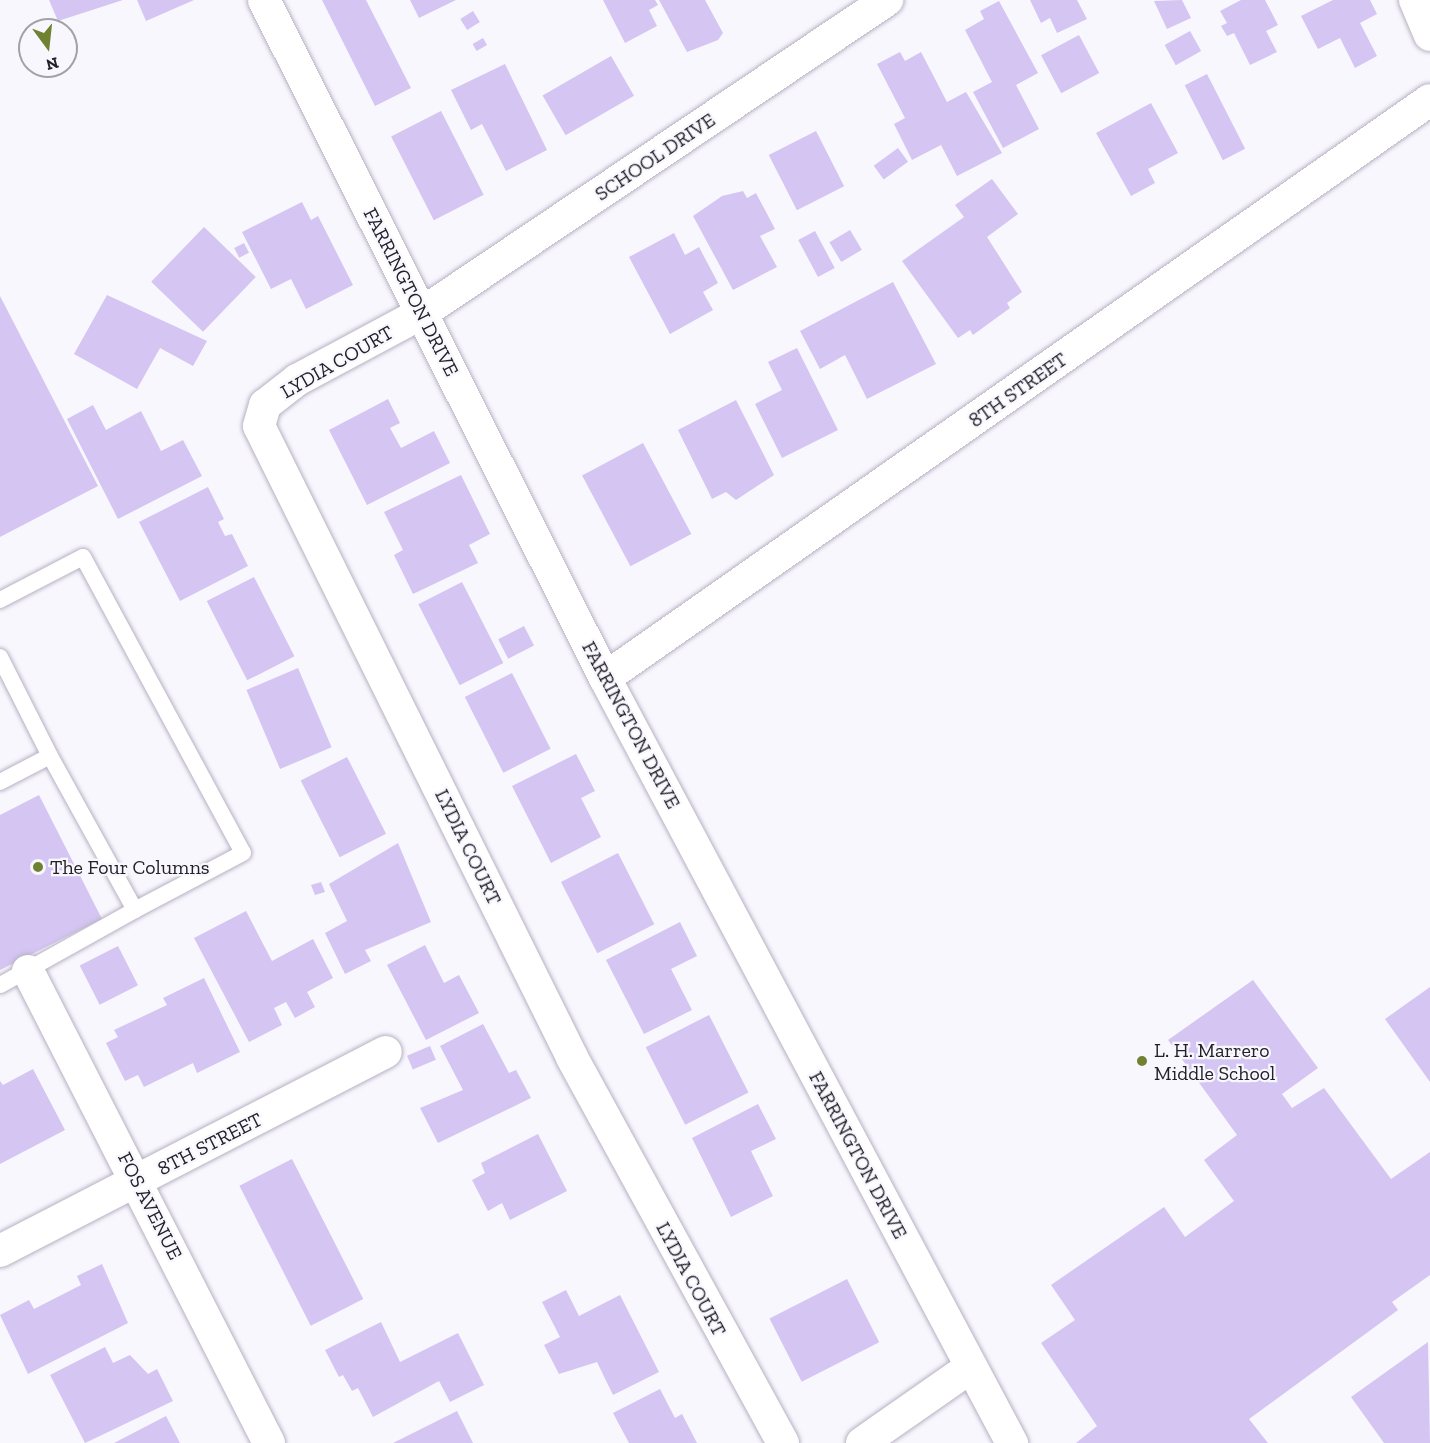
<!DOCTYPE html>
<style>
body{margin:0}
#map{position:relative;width:1430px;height:1443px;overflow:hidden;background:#f9f7fe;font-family:"Zilla Slab",serif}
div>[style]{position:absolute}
.building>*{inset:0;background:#d4c5f2;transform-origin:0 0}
.roads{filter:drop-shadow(0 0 2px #b7b1c2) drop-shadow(0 0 2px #b7b1c2)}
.lane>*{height:16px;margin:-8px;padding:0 8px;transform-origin:8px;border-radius:8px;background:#fff}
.street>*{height:32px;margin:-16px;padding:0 16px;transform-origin:16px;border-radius:16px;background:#fff}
.dots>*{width:16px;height:16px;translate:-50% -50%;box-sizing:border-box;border:3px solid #f9f7fe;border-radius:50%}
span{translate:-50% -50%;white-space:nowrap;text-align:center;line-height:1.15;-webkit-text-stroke:4.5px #f9f7fe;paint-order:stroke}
.street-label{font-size:20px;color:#232127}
.poi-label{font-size:20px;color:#232127}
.left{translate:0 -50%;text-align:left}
.north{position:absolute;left:18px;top:18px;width:60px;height:60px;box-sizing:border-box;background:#f9f7fe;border:2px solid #a3a1a8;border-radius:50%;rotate:165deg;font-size:16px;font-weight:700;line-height:24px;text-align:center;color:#232127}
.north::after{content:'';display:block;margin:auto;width:21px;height:27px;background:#708232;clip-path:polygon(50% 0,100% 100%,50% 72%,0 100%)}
</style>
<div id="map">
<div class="building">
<i style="clip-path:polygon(49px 0,123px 0,58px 21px)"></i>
<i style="clip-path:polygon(137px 0,194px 0,146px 21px)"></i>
<i style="clip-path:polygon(322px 0,366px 0,411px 88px,375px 106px)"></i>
<i style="clip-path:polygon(410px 0,456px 0,419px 18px)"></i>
<i style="clip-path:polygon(603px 0,655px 0,658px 5px,649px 10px,657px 26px,625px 43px)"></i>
<i style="clip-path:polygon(659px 0,705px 0,723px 33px,718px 40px,687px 52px)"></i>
<i style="clip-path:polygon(1030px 0,1077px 0,1087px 19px,1057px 33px,1050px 18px,1041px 23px)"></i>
<i style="clip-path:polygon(1182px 0,1191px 18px,1167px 29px,1154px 1px)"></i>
<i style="clip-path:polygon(1241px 0,1265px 0,1278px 25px,1266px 31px,1277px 52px,1250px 65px,1234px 33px,1227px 36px,1221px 26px,1227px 23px,1220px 11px)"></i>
<i style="clip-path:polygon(1333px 0,1370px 0,1377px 14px,1360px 23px,1377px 56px,1355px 68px,1340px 38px,1318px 49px,1301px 16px)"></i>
<i style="clip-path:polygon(999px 1px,1038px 73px,1016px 85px,1039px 129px,1003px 148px,973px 92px,992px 82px,965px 30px,984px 19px,980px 11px)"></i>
<i style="left:473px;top:11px;width:13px;height:15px;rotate:58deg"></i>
<i style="left:1190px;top:31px;width:23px;height:29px;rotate:61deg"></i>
<i style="left:1079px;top:35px;width:43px;height:43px;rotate:62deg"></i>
<i style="left:483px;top:38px;width:8px;height:12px;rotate:60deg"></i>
<i style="clip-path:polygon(900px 52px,905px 61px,921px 52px,947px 102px,966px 92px,1002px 153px,957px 176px,941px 145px,912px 160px,894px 124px,905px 118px,877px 64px)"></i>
<i style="left:611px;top:56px;width:46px;height:79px;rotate:60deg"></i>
<i style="clip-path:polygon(505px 64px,547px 150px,506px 171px,482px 124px,471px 130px,451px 90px)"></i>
<i style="left:1207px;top:74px;width:84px;height:25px;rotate:63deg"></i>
<i style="clip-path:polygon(1151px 103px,1178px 153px,1148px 169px,1155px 183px,1131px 196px,1096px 133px)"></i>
<i style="left:441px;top:111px;width:94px;height:56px;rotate:63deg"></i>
<i style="left:816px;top:131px;width:62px;height:53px;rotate:63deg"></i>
<i style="left:898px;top:148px;width:17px;height:30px;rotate:54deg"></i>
<i style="clip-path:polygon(992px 179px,1018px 214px,987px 237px,1022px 292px,1007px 303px,1010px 308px,973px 335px,970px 330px,958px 338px,902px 261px,964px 217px,955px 205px)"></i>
<i style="clip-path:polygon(743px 191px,747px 198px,756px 193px,775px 229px,760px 236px,777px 267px,733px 290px,693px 216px,722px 196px)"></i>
<i style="clip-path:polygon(302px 202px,311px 220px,318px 216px,353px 285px,306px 309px,291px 279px,271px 289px,242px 232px)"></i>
<i style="left:204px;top:227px;width:72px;height:76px;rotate:44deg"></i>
<i style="left:850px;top:230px;width:23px;height:24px;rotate:59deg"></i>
<i style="left:815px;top:231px;width:42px;height:19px;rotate:62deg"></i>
<i style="clip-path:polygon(674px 233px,685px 255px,699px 247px,718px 283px,703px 292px,713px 310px,670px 334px,629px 257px)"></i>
<i style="left:244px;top:243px;width:11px;height:11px;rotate:63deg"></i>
<i style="clip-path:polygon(893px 282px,936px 364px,867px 399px,845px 355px,820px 369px,800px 331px)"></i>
<i style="clip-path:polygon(107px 295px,207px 341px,193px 366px,160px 348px,137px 389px,74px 354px)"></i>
<i style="clip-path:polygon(0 296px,98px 486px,0 537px)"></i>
<i style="clip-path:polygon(797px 348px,838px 430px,782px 458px,755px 404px,782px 390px,768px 362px)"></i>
<i style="clip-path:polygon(388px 399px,400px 423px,390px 428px,401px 448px,434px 431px,450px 463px,367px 505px,329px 430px)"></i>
<i style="clip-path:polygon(736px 400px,774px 475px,736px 500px,726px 492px,712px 499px,678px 430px)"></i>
<i style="clip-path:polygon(93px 405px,106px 430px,141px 411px,161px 451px,183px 440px,202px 476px,118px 519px,67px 419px)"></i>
<i style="left:643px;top:443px;width:103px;height:69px;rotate:62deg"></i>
<i style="clip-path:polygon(461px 475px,490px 534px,469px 545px,478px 563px,413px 594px,394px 555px,403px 550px,384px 512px)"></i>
<i style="clip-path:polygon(208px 487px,224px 519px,218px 522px,225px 536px,232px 534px,248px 566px,180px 601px,139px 522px)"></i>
<i style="left:254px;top:577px;width:89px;height:53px;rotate:63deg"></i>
<i style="left:462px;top:582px;width:91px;height:49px;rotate:63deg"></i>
<i style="left:524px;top:626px;width:22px;height:29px;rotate:63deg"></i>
<i style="left:298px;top:668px;width:86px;height:56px;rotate:67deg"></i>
<i style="left:512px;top:673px;width:85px;height:53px;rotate:63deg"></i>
<i style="clip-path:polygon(576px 754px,595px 791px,581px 798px,601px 837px,551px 863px,512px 786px)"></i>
<i style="left:347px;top:757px;width:86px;height:52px;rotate:63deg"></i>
<i style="clip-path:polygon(39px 795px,102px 919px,0 970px,0 815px)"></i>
<i style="clip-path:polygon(398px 843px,431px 922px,365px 950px,371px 961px,345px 974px,325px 933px,347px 921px,329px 884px)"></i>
<i style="left:618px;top:853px;width:80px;height:64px;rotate:63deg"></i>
<i style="clip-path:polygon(321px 882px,325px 892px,315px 895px,311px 885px)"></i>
<i style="clip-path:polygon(246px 911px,272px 961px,313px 939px,333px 978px,307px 992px,315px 1007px,295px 1018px,286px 1002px,274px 1008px,282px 1025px,249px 1042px,194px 938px)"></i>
<i style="clip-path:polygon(680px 922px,697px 956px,671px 969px,692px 1010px,644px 1034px,606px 960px)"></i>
<i style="clip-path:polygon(425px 945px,444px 983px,459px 975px,479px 1013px,426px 1040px,387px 965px)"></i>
<i style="left:118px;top:946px;width:44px;height:43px;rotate:63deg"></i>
<i style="clip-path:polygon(204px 978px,240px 1052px,197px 1073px,193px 1063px,144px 1087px,138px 1075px,125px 1081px,106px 1043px,118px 1037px,114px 1030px,167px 1005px,163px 998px)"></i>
<i style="clip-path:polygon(1253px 980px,1318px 1068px,1282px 1094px,1292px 1108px,1324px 1088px,1391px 1179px,1430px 1152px,1430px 1275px,1392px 1302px,1398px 1310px,1249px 1419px,1268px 1443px,1076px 1443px,1097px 1426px,1041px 1343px,1075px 1320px,1051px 1285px,1164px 1207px,1185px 1237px,1234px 1201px,1204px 1160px,1237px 1135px,1168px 1040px)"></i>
<i style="clip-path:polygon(1430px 987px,1430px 1082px,1385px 1019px)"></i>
<i style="left:709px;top:1015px;width:87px;height:71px;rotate:63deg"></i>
<i style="clip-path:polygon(483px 1024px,509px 1073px,516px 1070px,531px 1098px,438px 1143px,420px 1108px,463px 1090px,440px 1046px)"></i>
<i style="left:430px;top:1046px;width:15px;height:25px;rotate:67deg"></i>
<i style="clip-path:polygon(33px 1069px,65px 1130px,0 1164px,0 1081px,3px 1085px)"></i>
<i style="clip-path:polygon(758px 1104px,776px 1139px,751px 1151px,773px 1196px,731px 1217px,692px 1138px)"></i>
<i style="clip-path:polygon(538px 1134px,567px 1191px,510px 1220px,502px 1203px,488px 1211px,472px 1180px,485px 1173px,481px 1163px)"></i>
<i style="left:292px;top:1159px;width:157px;height:59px;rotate:63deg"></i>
<i style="clip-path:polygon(102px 1264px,128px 1323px,28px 1374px,0 1315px,29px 1300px,34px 1309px,81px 1285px,77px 1276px)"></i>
<i style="left:847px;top:1279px;width:71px;height:87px;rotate:63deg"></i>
<i style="clip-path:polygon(566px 1290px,579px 1316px,620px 1295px,659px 1372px,613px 1395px,597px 1362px,559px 1374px,544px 1345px,560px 1337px,542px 1302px)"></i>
<i style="clip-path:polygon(381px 1322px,400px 1362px,458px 1333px,484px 1385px,450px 1402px,439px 1381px,373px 1417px,358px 1388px,352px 1391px,343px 1375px,339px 1377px,325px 1350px)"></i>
<i style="clip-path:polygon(1428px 1342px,1430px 1443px,1384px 1443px,1351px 1397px)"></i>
<i style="clip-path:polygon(105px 1347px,113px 1363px,130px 1355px,148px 1374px,157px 1369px,173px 1401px,85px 1443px,50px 1375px)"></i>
<i style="clip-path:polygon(660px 1389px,675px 1418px,682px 1414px,697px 1443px,629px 1443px,613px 1413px)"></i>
<i style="clip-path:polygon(457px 1411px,473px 1443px,393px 1443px)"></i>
<i style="clip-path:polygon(166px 1416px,180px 1443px,114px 1443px)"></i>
</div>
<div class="roads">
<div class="lane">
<i style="left:0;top:600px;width:93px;rotate:-27.4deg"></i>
<i style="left:83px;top:557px;width:336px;rotate:61.6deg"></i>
<i style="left:243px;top:853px;width:122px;rotate:152.2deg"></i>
<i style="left:0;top:657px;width:111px;rotate:63.2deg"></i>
<i style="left:0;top:782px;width:56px;rotate:-27.5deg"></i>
<i style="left:50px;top:756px;width:176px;rotate:61.1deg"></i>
<i style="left:135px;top:910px;width:154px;rotate:150.9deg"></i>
</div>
<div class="street">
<i style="left:264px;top:0;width:759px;rotate:63.3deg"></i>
<i style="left:605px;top:678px;width:867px;rotate:61.99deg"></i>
<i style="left:1415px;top:0;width:38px;rotate:67deg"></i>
<i style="left:605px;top:678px;width:1007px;rotate:-35.02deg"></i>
<i style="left:28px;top:971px;width:530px;rotate:62.95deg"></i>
<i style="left:0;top:1251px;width:434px;rotate:-27.3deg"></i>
<i style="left:783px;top:1443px;width:440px;rotate:-118.7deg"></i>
<i style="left:572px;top:1057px;width:704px;rotate:-116.38deg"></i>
<i style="left:259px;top:426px;width:22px;rotate:-74deg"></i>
<i style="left:265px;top:405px;width:41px;rotate:-38deg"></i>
<i style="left:297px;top:380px;width:142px;rotate:-28.2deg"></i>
<i style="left:422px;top:313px;width:561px;rotate:-33.95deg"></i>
<i style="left:862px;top:1443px;width:133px;rotate:-34.9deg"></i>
</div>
</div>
<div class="dots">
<i style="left:38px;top:867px;background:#708232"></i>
<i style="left:1142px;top:1061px;background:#708232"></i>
</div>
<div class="street-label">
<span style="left:655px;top:157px;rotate:-34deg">SCHOOL DRIVE</span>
<span style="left:411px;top:292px;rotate:63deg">FARRINGTON DRIVE</span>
<span style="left:337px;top:362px;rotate:-30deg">LYDIA COURT</span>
<span style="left:1018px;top:390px;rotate:-35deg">8TH STREET</span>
<span style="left:631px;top:725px;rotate:62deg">FARRINGTON DRIVE</span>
<span style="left:468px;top:847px;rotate:64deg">LYDIA COURT</span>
<span style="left:210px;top:1144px;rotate:-27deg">8TH STREET</span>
<span style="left:858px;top:1155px;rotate:62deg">FARRINGTON DRIVE</span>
<span style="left:150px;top:1206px;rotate:63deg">FOS AVENUE</span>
<span style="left:691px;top:1279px;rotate:62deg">LYDIA COURT</span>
</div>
<div class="poi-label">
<span class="left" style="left:50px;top:867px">The Four Columns</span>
<span class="left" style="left:1154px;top:1062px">L. H. Marrero<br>Middle School</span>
</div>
<div class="north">N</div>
</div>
